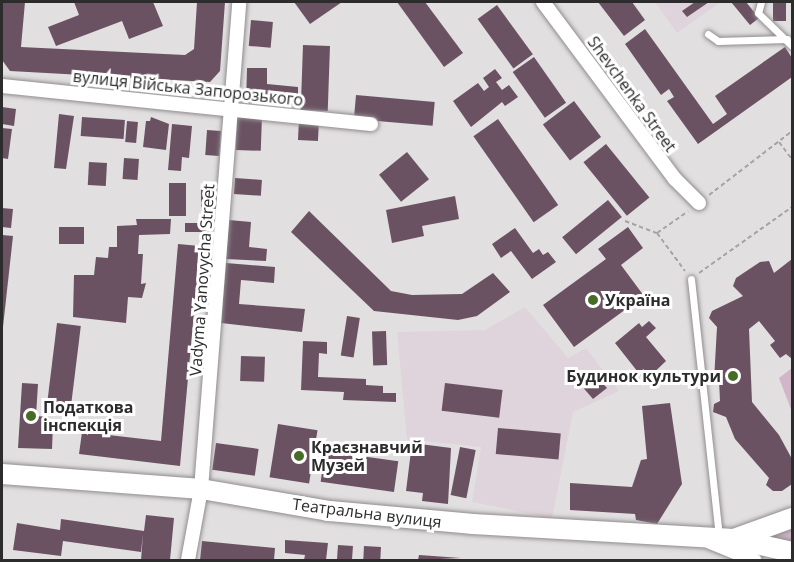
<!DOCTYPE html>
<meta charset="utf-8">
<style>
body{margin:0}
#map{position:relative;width:794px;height:562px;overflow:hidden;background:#e2dfe1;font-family:"Open Sans",sans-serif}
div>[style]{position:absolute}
.built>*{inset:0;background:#dfd4db}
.green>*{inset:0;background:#d1b5c8}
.building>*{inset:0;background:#6b5263;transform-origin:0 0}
.path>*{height:2px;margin-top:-1px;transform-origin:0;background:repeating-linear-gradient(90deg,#a5a2a4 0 4.5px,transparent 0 7.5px)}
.roads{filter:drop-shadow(0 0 2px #918d8f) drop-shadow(0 0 2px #918d8f)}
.lane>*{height:7px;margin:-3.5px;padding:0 3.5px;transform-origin:3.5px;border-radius:3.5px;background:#fff}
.street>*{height:14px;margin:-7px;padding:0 7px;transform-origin:7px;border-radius:7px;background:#fff}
.secondary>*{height:20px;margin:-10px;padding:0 10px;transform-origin:10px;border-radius:10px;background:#fff}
.dots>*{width:16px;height:16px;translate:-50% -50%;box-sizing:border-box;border:3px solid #fff;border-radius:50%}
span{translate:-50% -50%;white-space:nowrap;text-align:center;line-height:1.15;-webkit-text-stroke:6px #fff;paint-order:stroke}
.street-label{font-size:16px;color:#2d2c2d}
.poi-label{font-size:16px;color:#2d2c2d;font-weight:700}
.left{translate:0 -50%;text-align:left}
.right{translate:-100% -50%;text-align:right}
.frame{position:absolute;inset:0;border:3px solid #2d2c2d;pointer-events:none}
</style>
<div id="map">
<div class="built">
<i style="clip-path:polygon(655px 2px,721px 2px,677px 33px)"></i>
<i style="clip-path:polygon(525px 307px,568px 358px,586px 348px,619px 391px,573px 412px,552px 518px,472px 502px,481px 447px,407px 439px,397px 332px,485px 330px)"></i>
</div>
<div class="green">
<i style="clip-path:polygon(792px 368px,792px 412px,779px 378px)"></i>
<i style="clip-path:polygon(792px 526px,792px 544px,760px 537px)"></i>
</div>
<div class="building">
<i style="clip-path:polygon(2px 2px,25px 2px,21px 47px,185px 55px,194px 49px,197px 2px,225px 2px,220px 71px,210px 82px,10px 71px,2px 60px)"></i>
<i style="clip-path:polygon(74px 2px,153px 2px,163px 26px,129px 39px,122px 21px,56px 46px,48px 27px,79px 15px)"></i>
<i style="clip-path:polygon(294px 2px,342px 2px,310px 24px)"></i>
<i style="clip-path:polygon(397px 2px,425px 2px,463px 53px,444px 67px)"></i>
<i style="clip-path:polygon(598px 2px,632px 2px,645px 20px,624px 36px)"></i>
<i style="clip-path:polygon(695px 2px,709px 2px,687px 17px,682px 11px)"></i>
<i style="clip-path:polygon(731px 2px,746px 2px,759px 18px,750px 25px)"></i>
<i style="left:773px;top:2px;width:13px;height:19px"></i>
<i style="left:497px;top:5px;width:61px;height:24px;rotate:54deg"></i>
<i style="left:251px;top:20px;width:22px;height:26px;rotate:5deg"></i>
<i style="clip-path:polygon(645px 29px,713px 124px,727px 114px,715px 96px,785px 47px,792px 58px,792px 77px,698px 144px,667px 101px,674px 97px,669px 89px,661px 95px,625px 44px)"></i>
<i style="left:303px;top:45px;width:27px;height:65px;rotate:2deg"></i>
<i style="left:534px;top:57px;width:56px;height:26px;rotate:55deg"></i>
<i style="clip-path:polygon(247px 68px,267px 68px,267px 84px,298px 87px,298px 105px,246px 103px)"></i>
<i style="clip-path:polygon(495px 69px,502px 78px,496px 82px,502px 90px,509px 85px,518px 97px,505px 106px,502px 102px,471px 127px,453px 101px,478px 83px,484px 91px,489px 87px,483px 78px)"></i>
<i style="left:356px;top:95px;width:79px;height:24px;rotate:5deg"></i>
<i style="left:574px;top:101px;width:45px;height:39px;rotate:53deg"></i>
<i style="clip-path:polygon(2px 107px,16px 109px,14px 126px,2px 124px)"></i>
<i style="clip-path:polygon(59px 114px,74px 116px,66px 169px,54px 168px)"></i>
<i style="left:237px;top:115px;width:25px;height:35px;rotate:2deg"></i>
<i style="left:82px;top:117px;width:43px;height:19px;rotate:4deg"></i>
<i style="clip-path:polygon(151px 117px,169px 124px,166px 150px,143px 147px,146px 121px,150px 121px)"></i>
<i style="left:498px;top:119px;width:105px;height:30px;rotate:55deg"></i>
<i style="left:299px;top:120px;width:20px;height:20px;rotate:3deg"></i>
<i style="left:127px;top:121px;width:11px;height:21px;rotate:5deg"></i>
<i style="clip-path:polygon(172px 124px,192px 126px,189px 158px,182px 157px,181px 171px,168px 170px)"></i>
<i style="clip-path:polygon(2px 128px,12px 129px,8px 159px,2px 158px)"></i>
<i style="left:207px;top:130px;width:14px;height:25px;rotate:4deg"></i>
<i style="left:606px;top:144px;width:69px;height:29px;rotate:51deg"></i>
<i style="left:407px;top:152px;width:35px;height:36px;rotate:51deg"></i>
<i style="left:124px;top:158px;width:15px;height:21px;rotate:4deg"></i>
<i style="left:89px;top:162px;width:18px;height:23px;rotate:3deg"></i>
<i style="left:235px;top:178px;width:27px;height:16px;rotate:4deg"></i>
<i style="left:169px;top:183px;width:17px;height:33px"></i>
<i style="left:201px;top:189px;width:16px;height:26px"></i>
<i style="clip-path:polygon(455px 196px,459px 219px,422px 226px,424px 236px,392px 243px,386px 210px)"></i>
<i style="left:608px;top:200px;width:22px;height:59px;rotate:51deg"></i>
<i style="clip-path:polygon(2px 208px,13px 209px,11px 228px,2px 227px)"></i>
<i style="clip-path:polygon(309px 211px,391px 291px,412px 295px,462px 294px,493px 273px,510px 292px,477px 316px,458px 320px,374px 311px,291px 232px)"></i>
<i style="clip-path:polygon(136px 219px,171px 219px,170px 234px,139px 235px,138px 254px,143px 254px,141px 284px,146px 283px,142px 298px,128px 297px,126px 323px,73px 317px,74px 275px,94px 275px,96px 257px,108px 258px,109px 247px,117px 247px,117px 226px,137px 225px)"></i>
<i style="clip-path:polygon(229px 220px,251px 222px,249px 247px,267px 249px,266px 261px,226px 259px)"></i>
<i style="left:185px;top:223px;width:24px;height:9px"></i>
<i style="left:59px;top:227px;width:25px;height:17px"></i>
<i style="clip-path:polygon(628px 227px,643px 248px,621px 265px,644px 296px,574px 347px,543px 305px,606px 259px,598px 249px)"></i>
<i style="clip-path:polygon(515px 228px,533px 253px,539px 249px,543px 255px,548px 252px,556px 262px,532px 279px,511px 251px,501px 258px,492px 244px)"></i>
<i style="clip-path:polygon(2px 235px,13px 236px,3px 327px,2px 327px)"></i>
<i style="clip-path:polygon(178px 244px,200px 246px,180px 466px,79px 454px,82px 432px,161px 441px)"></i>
<i style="clip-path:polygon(792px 259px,792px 359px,786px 354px,780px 358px,770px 345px,775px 341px,759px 321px,749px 329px,752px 402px,779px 435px,792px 459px,792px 484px,782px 491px,773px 491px,766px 485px,769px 478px,735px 439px,726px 417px,713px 412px,714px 404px,720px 401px,719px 380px,714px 380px,717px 327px,709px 318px,712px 311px,743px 296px,733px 286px,736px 278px,760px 262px,769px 261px,774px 273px)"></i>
<i style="clip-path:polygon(226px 263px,275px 267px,274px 283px,241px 280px,239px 304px,305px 309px,302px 332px,221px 323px)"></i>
<i style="left:347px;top:316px;width:13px;height:40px;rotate:9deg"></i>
<i style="clip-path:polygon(649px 321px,656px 328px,646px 337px,666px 361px,645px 381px,615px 343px,639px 323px,642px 327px)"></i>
<i style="left:57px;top:323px;width:24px;height:82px;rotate:7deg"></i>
<i style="left:386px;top:331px;width:34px;height:14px;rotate:88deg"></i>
<i style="clip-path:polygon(303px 341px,327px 342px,327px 354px,319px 353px,318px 377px,366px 379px,366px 385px,383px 386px,383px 393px,396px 393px,396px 402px,343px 400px,344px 392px,301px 390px)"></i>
<i style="left:241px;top:356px;width:24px;height:25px;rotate:2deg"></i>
<i style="clip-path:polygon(594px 374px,607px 388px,593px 399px,580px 384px)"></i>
<i style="clip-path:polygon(22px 383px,38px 384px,36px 416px,49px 417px,48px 423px,53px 424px,52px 449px,18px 448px)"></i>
<i style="left:445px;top:383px;width:58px;height:28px;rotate:7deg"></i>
<i style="clip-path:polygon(670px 403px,682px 484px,657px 524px,636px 520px,635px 514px,570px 510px,570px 483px,632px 487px,641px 460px,647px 459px,642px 406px)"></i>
<i style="left:278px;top:424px;width:40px;height:54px;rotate:9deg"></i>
<i style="left:498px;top:428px;width:63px;height:26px;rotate:5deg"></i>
<i style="left:216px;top:443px;width:43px;height:27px;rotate:8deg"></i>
<i style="clip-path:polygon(412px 443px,451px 448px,448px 504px,422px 501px,423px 493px,406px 491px)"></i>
<i style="left:460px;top:447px;width:16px;height:49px;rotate:11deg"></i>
<i style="left:325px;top:451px;width:74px;height:31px;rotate:8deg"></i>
<i style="clip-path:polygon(146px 515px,174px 518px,170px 560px,141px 560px,143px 534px,141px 552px,63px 541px,61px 556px,13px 550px,17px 523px,60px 530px,61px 519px,144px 531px)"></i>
<i style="clip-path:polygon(285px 540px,328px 543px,326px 560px,304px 560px,305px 555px,285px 553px)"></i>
<i style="clip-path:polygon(202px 541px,275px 548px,274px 560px,200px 560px)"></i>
<i style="left:338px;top:545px;width:15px;height:15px;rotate:4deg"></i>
<i style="left:364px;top:546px;width:17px;height:14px;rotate:3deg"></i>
<i style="clip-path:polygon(419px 555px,461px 558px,418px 560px)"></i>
</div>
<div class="path">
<i style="left:779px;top:142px;width:21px;rotate:53deg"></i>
<i style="left:709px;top:195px;width:105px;rotate:-37.6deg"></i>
<i style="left:625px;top:221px;width:34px;rotate:21deg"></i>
<i style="left:657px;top:233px;width:38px;rotate:-35deg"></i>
<i style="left:657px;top:233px;width:47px;rotate:53.6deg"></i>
<i style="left:699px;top:273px;width:114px;rotate:-35.4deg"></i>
</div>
<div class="roads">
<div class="lane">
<i style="left:761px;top:2px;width:11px;rotate:105deg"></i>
<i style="left:758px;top:13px;width:47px;rotate:44.1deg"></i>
<i style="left:708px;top:34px;width:12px;rotate:35deg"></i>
<i style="left:718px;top:41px;width:69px;rotate:-1.7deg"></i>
<i style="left:691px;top:279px;width:259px;rotate:83.8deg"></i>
</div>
<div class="street">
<i style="left:543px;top:2px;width:221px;rotate:53.3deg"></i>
<i style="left:675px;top:179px;width:34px;rotate:45deg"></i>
<i style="left:2px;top:86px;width:371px;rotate:5.9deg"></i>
<i style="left:710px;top:542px;width:48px;rotate:22.2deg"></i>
<i style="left:188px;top:560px;width:72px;rotate:-79.6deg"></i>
<i style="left:201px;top:489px;width:488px;rotate:-85.5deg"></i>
</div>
<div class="secondary">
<i style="left:2px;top:474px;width:200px;rotate:4.3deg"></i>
<i style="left:201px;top:489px;width:131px;rotate:9.7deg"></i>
<i style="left:330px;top:511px;width:144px;rotate:5.2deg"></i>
<i style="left:473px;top:524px;width:261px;rotate:3.3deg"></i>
<i style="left:734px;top:539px;width:59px;rotate:12.6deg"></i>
<i style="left:734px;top:539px;width:62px;rotate:-19.9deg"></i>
</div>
</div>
<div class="dots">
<i style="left:593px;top:300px;background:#476c26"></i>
<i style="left:733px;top:376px;background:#476c26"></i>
<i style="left:31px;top:416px;background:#476c26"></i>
<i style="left:299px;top:456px;background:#476c26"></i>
</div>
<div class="street-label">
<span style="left:188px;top:88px;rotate:6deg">вулиця Війська Запорозького</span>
<span style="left:632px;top:94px;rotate:54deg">Shevchenka Street</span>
<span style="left:202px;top:280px;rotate:-86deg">Vadyma Yanovycha Street</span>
<span style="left:367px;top:513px;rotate:7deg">Театральна вулиця</span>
</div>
<div class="poi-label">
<span class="left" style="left:605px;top:300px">Україна</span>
<span class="right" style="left:721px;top:376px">Будинок культури</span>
<span class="left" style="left:43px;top:416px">Податкова<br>інспекція</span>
<span class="left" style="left:311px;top:456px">Краєзнавчий<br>Музей</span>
</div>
<div class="frame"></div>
</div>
